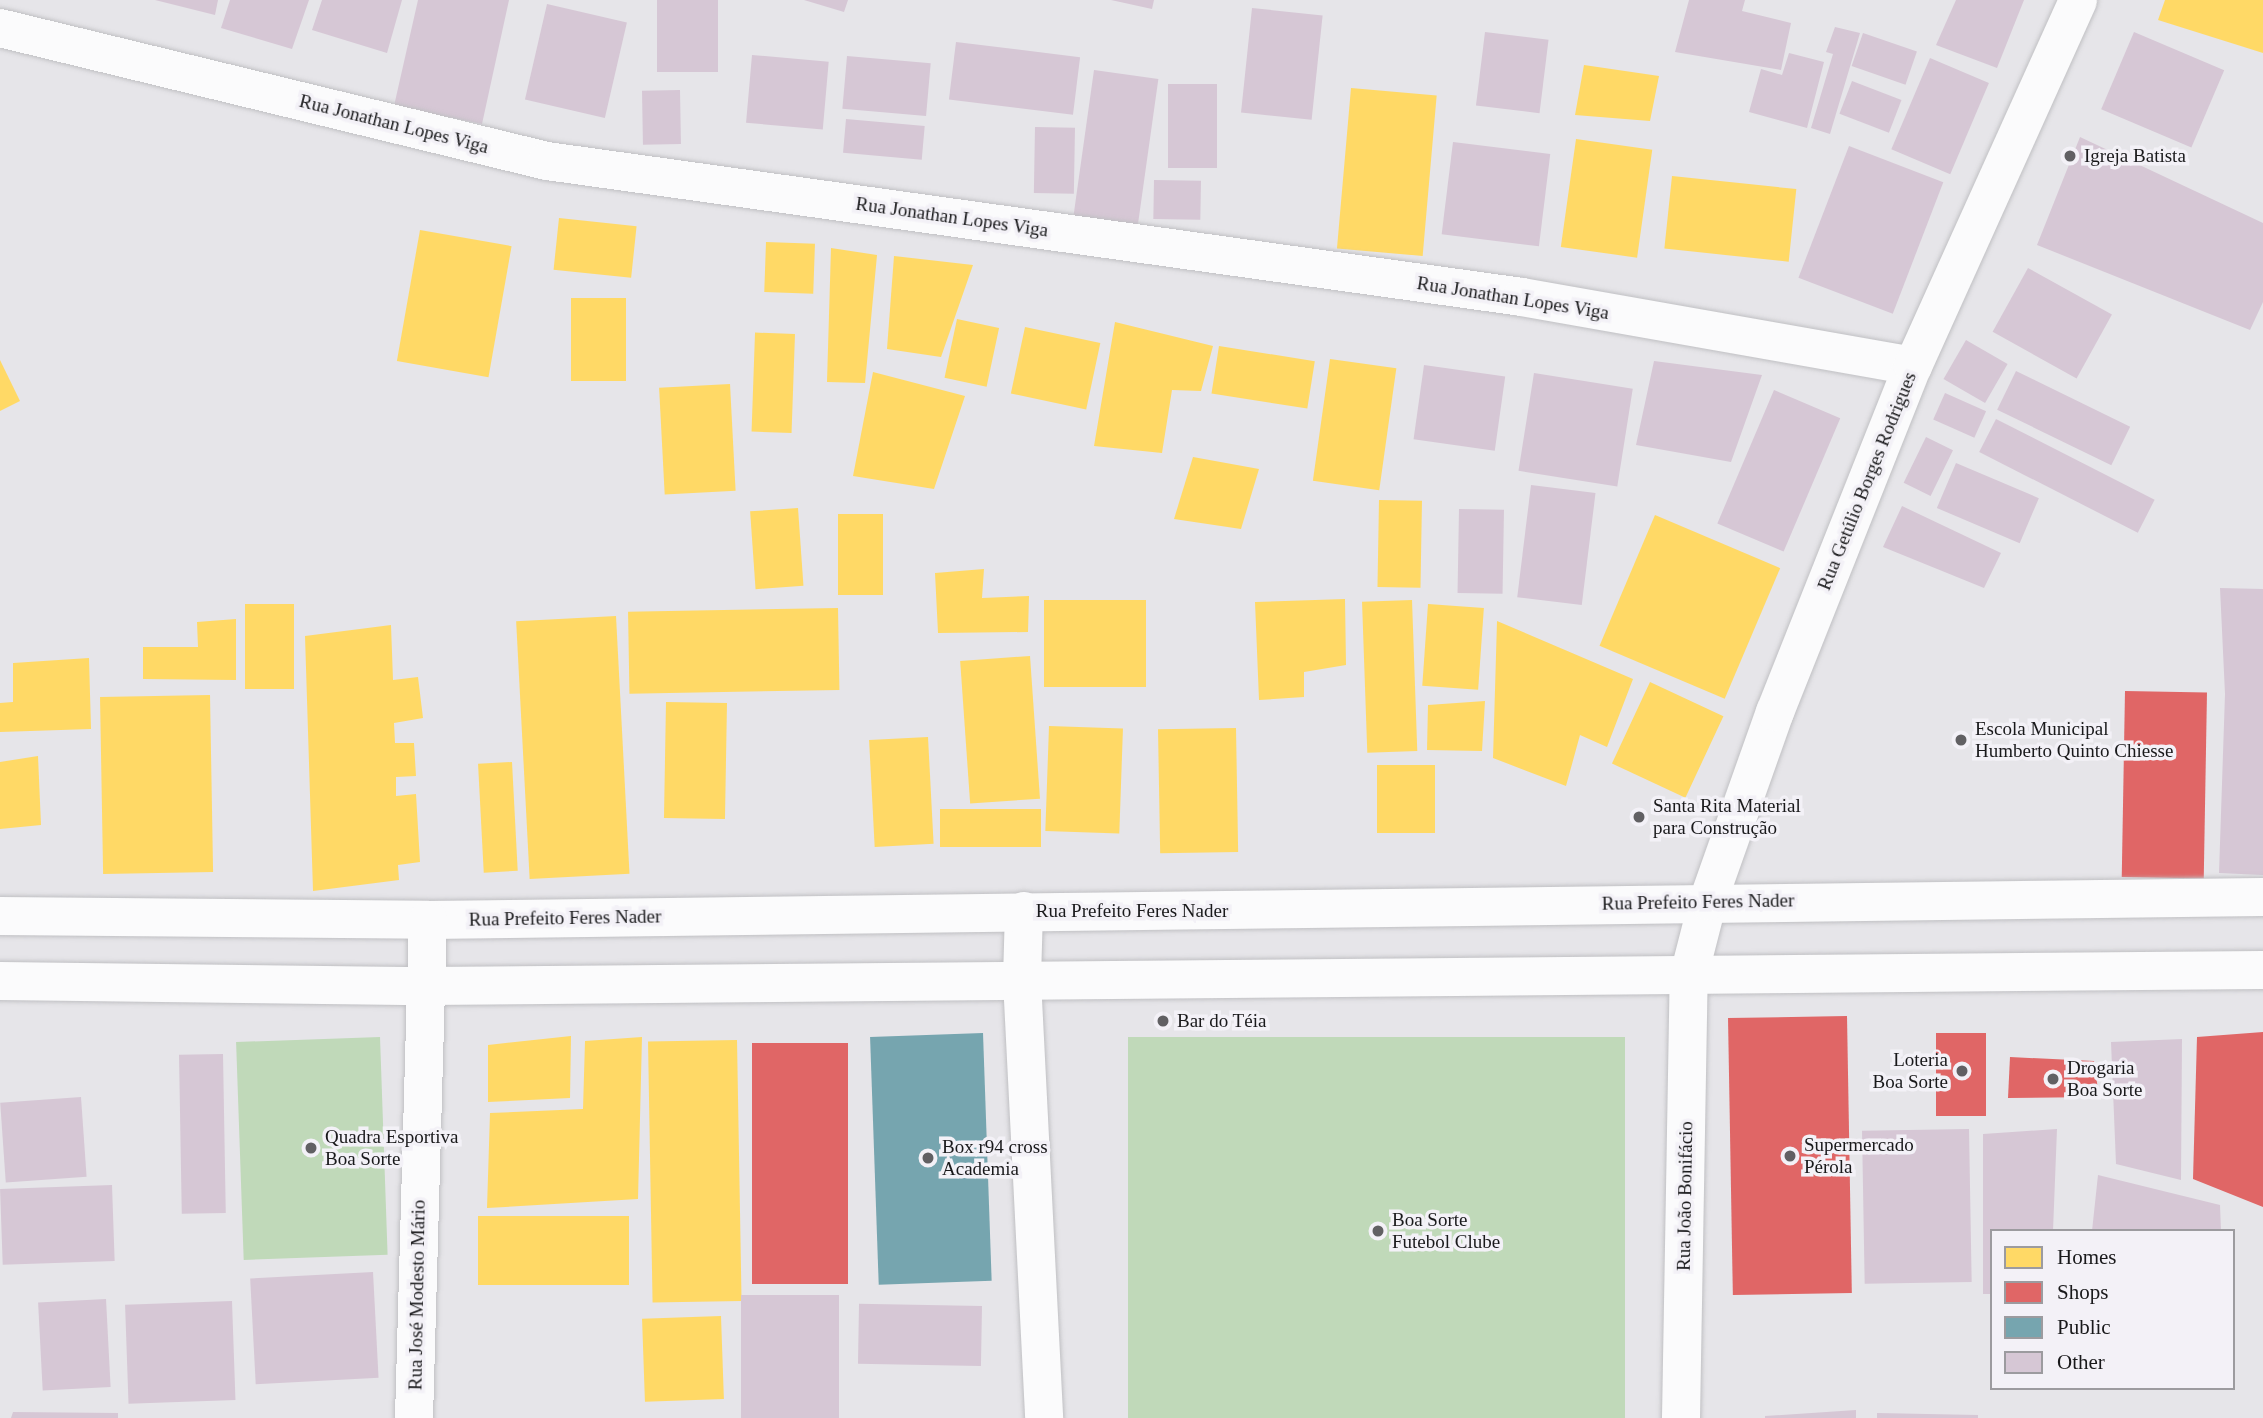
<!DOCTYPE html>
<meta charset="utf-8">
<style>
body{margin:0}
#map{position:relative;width:2263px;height:1418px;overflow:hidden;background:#e6e5e9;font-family:Georgia,serif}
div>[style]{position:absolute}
.green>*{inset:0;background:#c0d9b9;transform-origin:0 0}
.homes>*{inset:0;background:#ffd966;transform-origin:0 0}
.shops>*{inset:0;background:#e06666;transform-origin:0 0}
.public>*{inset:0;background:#76a5af;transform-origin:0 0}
.building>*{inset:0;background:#d6c7d5;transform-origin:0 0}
.roads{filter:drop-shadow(0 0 2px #c0c0c3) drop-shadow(0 0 2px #c0c0c3)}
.minor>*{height:38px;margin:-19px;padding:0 19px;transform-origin:19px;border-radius:19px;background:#fbfbfc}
.dots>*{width:19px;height:19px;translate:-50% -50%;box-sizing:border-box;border:4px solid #f3f1f7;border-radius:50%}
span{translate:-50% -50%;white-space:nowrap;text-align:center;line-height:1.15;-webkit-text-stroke:7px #f3f1f7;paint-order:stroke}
.street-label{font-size:19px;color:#19191b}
.poi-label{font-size:19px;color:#19191b}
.left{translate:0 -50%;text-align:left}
.right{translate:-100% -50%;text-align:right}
.legend{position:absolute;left:1990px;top:1229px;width:245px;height:161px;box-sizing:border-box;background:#f3f1f7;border:2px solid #9c9b9f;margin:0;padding:9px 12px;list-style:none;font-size:21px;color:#19191b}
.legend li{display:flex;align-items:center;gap:14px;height:35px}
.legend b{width:35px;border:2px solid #9c9b9f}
</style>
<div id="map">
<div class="green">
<i style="left:380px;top:1037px;width:218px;height:144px;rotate:88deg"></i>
<i style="left:1625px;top:1037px;width:381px;height:497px;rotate:90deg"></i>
</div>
<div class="homes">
<i style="clip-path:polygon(2165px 0,2263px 0,2263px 53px,2158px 20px)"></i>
<i style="clip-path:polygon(1584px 65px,1659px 76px,1650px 121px,1575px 115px)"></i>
<i style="left:1351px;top:88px;width:86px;height:161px;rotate:5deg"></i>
<i style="left:1576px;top:139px;width:77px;height:109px;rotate:8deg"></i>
<i style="left:1672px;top:176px;width:125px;height:73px;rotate:6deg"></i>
<i style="left:559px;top:218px;width:78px;height:52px;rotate:6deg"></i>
<i style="left:420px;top:230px;width:93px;height:133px;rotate:10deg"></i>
<i style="left:766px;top:242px;width:49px;height:50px;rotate:2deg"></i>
<i style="clip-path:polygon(831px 248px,877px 255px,865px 383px,827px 382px)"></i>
<i style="clip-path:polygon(894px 256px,973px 265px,941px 357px,887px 349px)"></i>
<i style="left:571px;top:298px;width:55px;height:83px"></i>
<i style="left:957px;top:319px;width:43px;height:60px;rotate:12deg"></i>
<i style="clip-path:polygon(1115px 322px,1213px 346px,1201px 391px,1172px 390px,1162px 453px,1094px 446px)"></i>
<i style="left:1025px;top:327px;width:77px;height:68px;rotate:12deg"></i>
<i style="left:795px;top:334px;width:99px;height:40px;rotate:92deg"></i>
<i style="left:1219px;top:346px;width:97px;height:48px;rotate:9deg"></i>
<i style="left:1330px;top:359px;width:67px;height:123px;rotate:8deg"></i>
<i style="clip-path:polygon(0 360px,20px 401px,0 411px)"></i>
<i style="clip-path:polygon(873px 372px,965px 396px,934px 489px,853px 476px)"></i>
<i style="left:730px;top:384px;width:107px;height:71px;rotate:87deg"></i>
<i style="clip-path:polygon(1193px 457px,1259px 469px,1241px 529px,1174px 519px)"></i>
<i style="left:1379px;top:500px;width:43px;height:87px;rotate:1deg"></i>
<i style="left:798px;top:508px;width:78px;height:48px;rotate:86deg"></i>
<i style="left:883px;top:514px;width:81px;height:45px;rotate:90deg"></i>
<i style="left:1655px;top:515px;width:136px;height:142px;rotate:23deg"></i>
<i style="clip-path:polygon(984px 569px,982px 598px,1029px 596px,1028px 632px,938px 633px,935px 573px)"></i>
<i style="clip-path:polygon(1345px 599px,1346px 665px,1304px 672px,1304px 697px,1259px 700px,1255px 602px)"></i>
<i style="left:1044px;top:600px;width:102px;height:87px"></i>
<i style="left:1412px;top:600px;width:151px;height:50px;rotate:88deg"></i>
<i style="left:294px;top:604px;width:85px;height:49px;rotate:90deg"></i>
<i style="left:1428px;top:604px;width:56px;height:82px;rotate:4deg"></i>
<i style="left:838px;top:608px;width:82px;height:210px;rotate:89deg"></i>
<i style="left:616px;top:616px;width:258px;height:100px;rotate:87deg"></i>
<i style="clip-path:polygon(236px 619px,236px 680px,143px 679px,143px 647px,198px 647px,197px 622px)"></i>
<i style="clip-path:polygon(1497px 621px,1633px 679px,1607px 747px,1580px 735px,1566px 786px,1493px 758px)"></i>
<i style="clip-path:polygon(391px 625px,393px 680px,418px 677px,423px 718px,394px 723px,395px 743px,414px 743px,416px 776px,396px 777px,396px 796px,416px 794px,420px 862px,398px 865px,399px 880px,313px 891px,305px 636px)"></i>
<i style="left:1030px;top:656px;width:143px;height:70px;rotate:86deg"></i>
<i style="clip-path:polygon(89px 658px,91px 729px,0 732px,0 703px,13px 702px,13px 663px)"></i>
<i style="left:1650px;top:682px;width:81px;height:90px;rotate:25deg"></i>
<i style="left:210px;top:695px;width:177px;height:110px;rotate:89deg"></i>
<i style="clip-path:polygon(1485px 701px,1482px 751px,1427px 750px,1428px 705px)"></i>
<i style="left:666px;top:702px;width:61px;height:116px;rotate:1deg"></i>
<i style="left:1049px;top:726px;width:74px;height:105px;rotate:2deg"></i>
<i style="left:1236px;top:728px;width:124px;height:78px;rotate:89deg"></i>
<i style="left:928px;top:737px;width:107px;height:59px;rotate:87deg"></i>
<i style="clip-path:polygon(38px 756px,41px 825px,0 829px,0 762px)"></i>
<i style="left:512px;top:762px;width:109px;height:34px;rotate:87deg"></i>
<i style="left:1435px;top:765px;width:68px;height:58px;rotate:90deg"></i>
<i style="left:1041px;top:809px;width:38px;height:101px;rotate:90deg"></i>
<i style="clip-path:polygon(571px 1036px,570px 1098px,488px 1102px,488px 1045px)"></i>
<i style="clip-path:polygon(642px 1037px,638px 1199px,487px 1208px,490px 1113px,583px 1109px,585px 1041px)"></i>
<i style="left:737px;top:1040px;width:261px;height:89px;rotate:89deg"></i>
<i style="left:629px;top:1216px;width:69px;height:151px;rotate:90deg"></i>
<i style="left:721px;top:1316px;width:83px;height:79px;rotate:88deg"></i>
</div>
<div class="shops">
<i style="left:2125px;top:691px;width:82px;height:186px;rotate:1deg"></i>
<i style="left:1847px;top:1016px;width:277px;height:119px;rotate:89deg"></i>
<i style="clip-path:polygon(2263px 1032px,2263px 1207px,2193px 1179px,2197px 1037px)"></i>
<i style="left:1936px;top:1033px;width:50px;height:83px"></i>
<i style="left:752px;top:1043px;width:96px;height:241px"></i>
<i style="clip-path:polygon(2010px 1057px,2094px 1061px,2099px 1097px,2008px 1098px)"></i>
</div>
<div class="public">
<i style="left:983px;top:1033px;width:248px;height:113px;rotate:88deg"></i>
</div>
<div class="building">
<i style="clip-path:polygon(155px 0,218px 0,215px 15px)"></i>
<i style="clip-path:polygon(230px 0,309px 0,292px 49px,221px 28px)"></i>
<i style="clip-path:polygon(322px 0,402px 0,387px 53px,312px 30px)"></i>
<i style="clip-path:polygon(418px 0,509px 0,482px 124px,394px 106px)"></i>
<i style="left:657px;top:0;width:61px;height:72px"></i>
<i style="clip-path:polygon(804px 0,848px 0,844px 12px)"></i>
<i style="clip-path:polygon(1111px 0,1154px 0,1152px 9px)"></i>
<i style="clip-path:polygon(1689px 0,1745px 0,1742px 11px,1791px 23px,1781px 70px,1675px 52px)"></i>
<i style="clip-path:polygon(1956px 0,2024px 0,1997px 68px,1936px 45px)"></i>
<i style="left:547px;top:4px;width:82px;height:98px;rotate:13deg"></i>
<i style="left:1252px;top:8px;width:71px;height:105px;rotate:6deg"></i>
<i style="clip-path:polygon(1835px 27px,1860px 33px,1830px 134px,1811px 128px,1833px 54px,1826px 52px)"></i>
<i style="left:1485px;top:32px;width:64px;height:74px;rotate:7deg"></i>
<i style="left:2134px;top:32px;width:98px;height:84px;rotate:23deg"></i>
<i style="left:1863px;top:33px;width:57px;height:35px;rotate:19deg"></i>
<i style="left:956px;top:42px;width:125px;height:58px;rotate:7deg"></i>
<i style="clip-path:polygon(1789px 53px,1824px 62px,1807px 128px,1749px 112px,1761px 69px,1782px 75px)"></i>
<i style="left:752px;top:55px;width:77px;height:68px;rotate:5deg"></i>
<i style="left:847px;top:56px;width:84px;height:53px;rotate:5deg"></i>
<i style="left:1930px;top:58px;width:64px;height:99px;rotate:23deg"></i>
<i style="left:1094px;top:70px;width:65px;height:150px;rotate:8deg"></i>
<i style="left:1852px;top:81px;width:53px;height:35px;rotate:21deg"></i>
<i style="left:1168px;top:84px;width:49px;height:84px"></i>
<i style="left:680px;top:90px;width:54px;height:38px;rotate:89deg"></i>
<i style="left:846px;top:119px;width:79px;height:34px;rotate:5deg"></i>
<i style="left:1035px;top:127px;width:40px;height:66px;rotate:1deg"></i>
<i style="clip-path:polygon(2080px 137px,2263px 223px,2263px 302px,2250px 330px,2037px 245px)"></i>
<i style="left:1453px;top:142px;width:98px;height:93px;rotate:7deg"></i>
<i style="left:1849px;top:146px;width:101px;height:141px;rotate:21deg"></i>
<i style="left:1154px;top:180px;width:47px;height:39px;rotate:1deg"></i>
<i style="left:2028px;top:268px;width:96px;height:73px;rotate:29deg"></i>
<i style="left:1966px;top:340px;width:48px;height:45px;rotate:30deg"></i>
<i style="clip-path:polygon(1654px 361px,1762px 375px,1731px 462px,1636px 445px)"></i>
<i style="left:1424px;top:365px;width:82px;height:75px;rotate:8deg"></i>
<i style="left:2016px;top:371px;width:127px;height:43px;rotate:26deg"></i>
<i style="left:1534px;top:373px;width:100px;height:99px;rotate:9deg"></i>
<i style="left:1774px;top:390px;width:72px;height:145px;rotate:23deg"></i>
<i style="left:1945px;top:393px;width:45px;height:29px;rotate:24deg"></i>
<i style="left:1996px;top:419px;width:178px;height:37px;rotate:27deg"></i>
<i style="left:1926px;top:437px;width:30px;height:51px;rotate:26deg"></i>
<i style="left:1956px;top:463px;width:90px;height:49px;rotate:23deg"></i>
<i style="left:1531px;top:485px;width:65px;height:113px;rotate:7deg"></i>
<i style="clip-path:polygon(1902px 506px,2001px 553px,1984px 588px,1883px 547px)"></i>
<i style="left:1459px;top:509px;width:45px;height:84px;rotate:1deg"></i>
<i style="clip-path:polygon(2220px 588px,2263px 589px,2263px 875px,2219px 873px,2225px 694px)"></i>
<i style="clip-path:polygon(2182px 1039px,2181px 1180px,2116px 1164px,2111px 1042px)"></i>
<i style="left:223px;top:1054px;width:159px;height:44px;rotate:89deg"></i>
<i style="left:81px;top:1097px;width:80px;height:81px;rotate:86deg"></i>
<i style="left:1969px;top:1129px;width:153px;height:107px;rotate:89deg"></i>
<i style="clip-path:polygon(2057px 1129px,2053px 1231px,1992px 1231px,1992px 1294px,1983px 1294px,1983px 1134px)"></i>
<i style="clip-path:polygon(2098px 1175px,2220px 1205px,2221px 1231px,2092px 1231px)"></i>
<i style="left:112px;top:1185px;width:76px;height:112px;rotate:88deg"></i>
<i style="left:373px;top:1272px;width:106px;height:123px;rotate:87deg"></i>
<i style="left:839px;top:1295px;width:123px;height:98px;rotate:90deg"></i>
<i style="left:106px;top:1299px;width:88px;height:68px;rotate:87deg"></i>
<i style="left:232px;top:1301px;width:99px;height:107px;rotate:88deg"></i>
<i style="left:982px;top:1306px;width:60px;height:123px;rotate:91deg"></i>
<i style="clip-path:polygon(1856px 1410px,1856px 1418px,1765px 1418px,1765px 1416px)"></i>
<i style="clip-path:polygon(13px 1412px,118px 1413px,118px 1418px,11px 1418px)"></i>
<i style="clip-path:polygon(1877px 1413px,1978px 1415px,1978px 1418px,1877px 1418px)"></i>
</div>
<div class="roads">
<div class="minor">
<i style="left:0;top:28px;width:563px;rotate:13.67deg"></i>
<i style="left:547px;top:161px;width:984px;rotate:7.94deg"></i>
<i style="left:1522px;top:297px;width:397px;rotate:10deg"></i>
<i style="left:1024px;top:911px;width:69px;rotate:91.7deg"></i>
<i style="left:1022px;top:980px;width:439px;rotate:87.1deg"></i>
<i style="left:0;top:916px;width:428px;rotate:0.5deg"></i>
<i style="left:428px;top:920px;width:1835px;rotate:-0.72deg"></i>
<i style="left:0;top:981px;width:425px;rotate:0.7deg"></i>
<i style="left:425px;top:986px;width:1838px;rotate:-0.5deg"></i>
<i style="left:414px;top:1418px;width:498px;rotate:-88.4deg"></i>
<i style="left:1681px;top:1418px;width:443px;rotate:-89deg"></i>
<i style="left:1689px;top:975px;width:76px;rotate:-75.6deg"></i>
<i style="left:1708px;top:901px;width:201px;rotate:-70.5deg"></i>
<i style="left:1775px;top:712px;width:373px;rotate:-68.3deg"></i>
<i style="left:1913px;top:366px;width:401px;rotate:-65.7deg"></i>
</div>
</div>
<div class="dots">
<i style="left:2070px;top:156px;background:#616063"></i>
<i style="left:1961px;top:740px;background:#616063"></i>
<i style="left:1639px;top:817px;background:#616063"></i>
<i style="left:1163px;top:1021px;background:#616063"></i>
<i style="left:1962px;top:1071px;background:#616063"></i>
<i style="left:2053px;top:1079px;background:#616063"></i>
<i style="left:311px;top:1148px;background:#616063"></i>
<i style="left:1790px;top:1156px;background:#616063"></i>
<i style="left:928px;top:1158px;background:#616063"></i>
<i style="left:1378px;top:1231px;background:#616063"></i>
</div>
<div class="street-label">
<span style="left:394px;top:124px;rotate:14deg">Rua Jonathan Lopes Viga</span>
<span style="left:952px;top:217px;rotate:8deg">Rua Jonathan Lopes Viga</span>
<span style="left:1513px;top:298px;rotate:9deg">Rua Jonathan Lopes Viga</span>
<span style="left:1867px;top:481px;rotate:-68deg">Rua Getúlio Borges Rodrigues</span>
<span style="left:1698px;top:902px;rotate:-1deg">Rua Prefeito Feres Nader</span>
<span style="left:1132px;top:911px">Rua Prefeito Feres Nader</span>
<span style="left:565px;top:918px;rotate:-1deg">Rua Prefeito Feres Nader</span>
<span style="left:1685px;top:1196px;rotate:-89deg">Rua João Bonifácio</span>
<span style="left:417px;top:1295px;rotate:-89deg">Rua José Modesto Mário</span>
</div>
<div class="poi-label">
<span class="left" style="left:2084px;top:156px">Igreja Batista</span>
<span class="left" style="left:1975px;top:740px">Escola Municipal<br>Humberto Quinto Chiesse</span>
<span class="left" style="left:1653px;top:817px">Santa Rita Material<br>para Construção</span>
<span class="left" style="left:1177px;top:1021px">Bar do Téia</span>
<span class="right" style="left:1948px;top:1071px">Loteria<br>Boa Sorte</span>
<span class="left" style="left:2067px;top:1079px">Drogaria<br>Boa Sorte</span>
<span class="left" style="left:325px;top:1148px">Quadra Esportiva<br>Boa Sorte</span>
<span class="left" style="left:1804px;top:1156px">Supermercado<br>Pérola</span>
<span class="left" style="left:942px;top:1158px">Box r94 cross<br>Academia</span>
<span class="left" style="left:1392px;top:1231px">Boa Sorte<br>Futebol Clube</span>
</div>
<ul class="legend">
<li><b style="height:19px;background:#ffd966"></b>Homes</li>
<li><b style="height:19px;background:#e06666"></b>Shops</li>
<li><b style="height:19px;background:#76a5af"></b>Public</li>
<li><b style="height:19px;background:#d6c7d5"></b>Other</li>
</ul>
</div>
